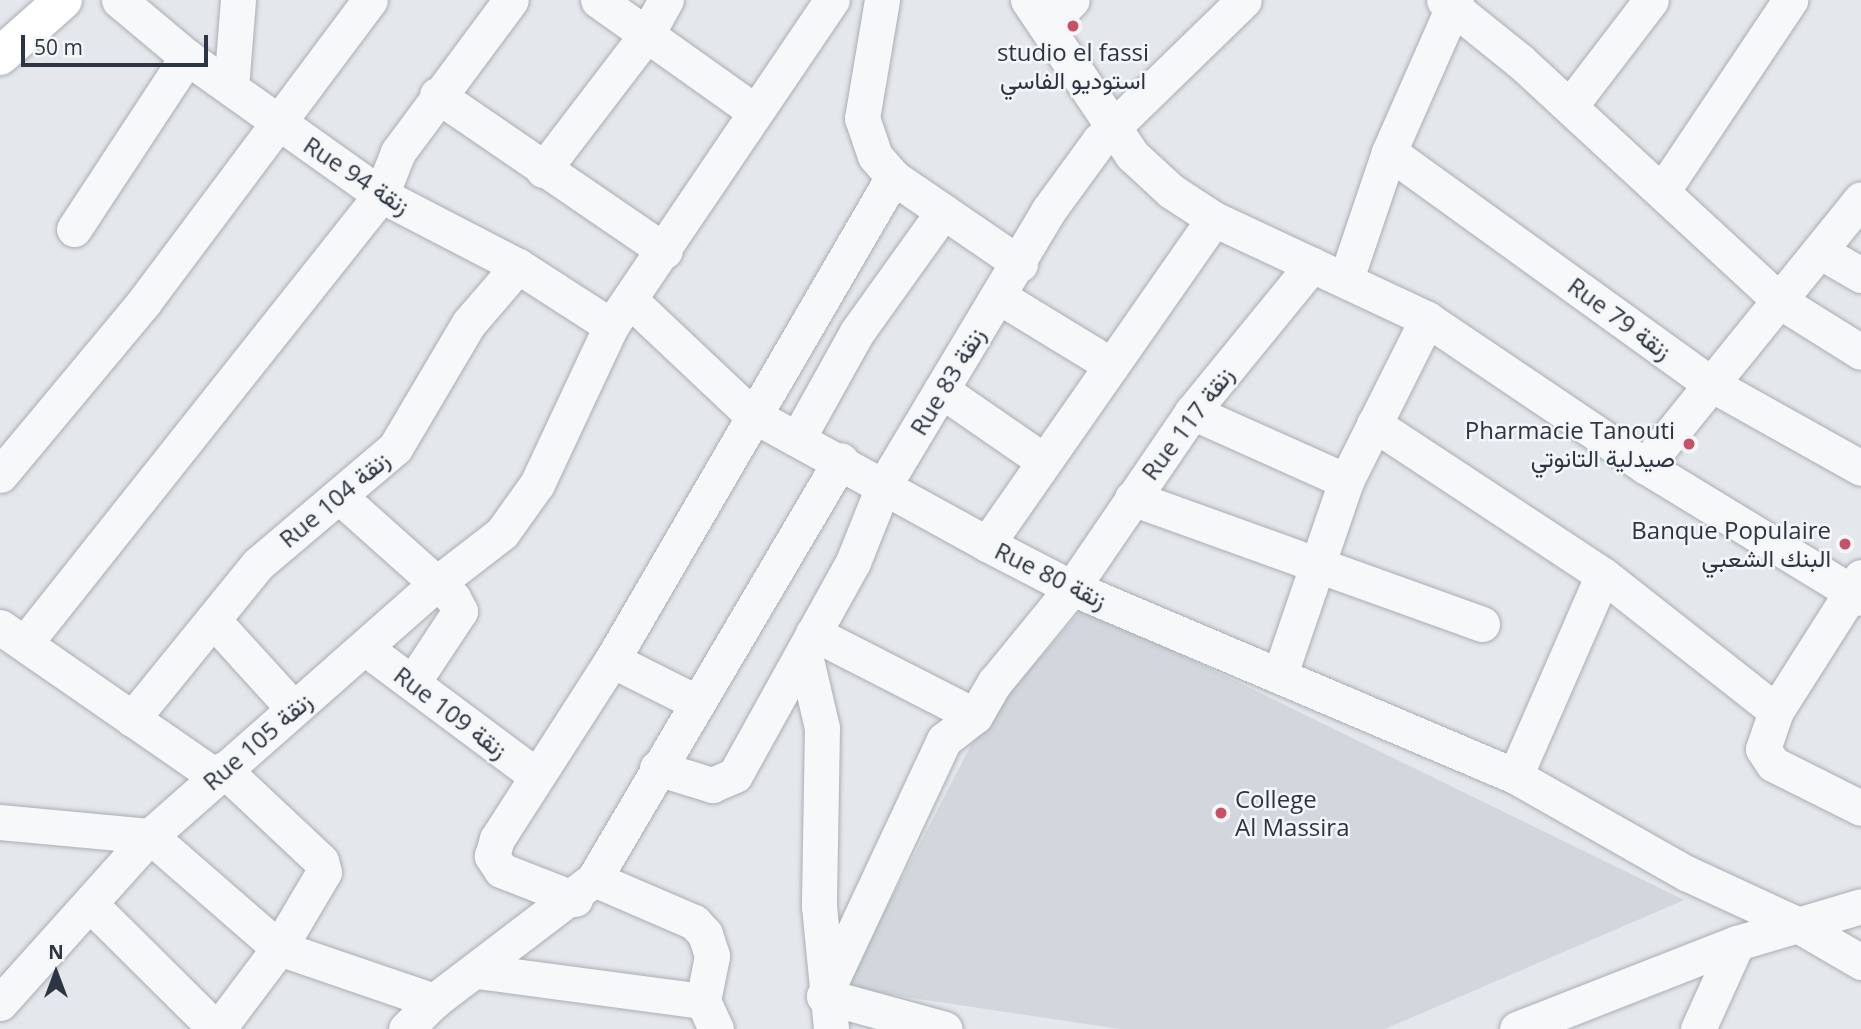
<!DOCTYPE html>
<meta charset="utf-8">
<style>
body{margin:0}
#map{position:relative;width:1861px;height:1029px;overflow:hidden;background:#e4e7eb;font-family:"Open Sans",Vazirmatn,sans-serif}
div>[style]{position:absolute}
.built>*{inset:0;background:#d2d6dd}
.roads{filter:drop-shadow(0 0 2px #a9aeb5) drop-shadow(0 0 2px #a9aeb5)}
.minor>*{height:35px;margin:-17.5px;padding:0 17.5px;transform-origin:17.5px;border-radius:17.5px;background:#f7f8fa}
.major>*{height:38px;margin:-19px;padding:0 19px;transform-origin:19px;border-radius:19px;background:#fff}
.dots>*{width:19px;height:19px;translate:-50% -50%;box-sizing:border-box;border:4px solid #f4f6f8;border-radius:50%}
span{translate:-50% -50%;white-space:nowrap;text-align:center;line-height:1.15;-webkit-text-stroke:5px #f4f6f8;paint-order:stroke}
.poi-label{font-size:24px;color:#2c3543}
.right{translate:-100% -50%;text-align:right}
.left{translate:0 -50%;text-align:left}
.street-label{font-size:24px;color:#2c3543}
.north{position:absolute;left:21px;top:938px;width:70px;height:70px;-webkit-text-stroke:5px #f4f6f8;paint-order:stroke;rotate:0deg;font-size:19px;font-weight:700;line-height:28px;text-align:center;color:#2c3543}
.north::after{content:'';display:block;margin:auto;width:24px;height:32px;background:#2c3543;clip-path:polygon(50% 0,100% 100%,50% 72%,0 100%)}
.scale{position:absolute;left:21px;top:35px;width:187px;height:32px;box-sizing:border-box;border:4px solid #2c3543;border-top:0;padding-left:9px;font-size:21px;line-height:24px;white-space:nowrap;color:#2c3543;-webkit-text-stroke:5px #f4f6f8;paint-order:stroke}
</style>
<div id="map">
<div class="built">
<i style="clip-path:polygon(1084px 607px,1684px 900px,1385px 1029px,1120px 1029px,845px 988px,981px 726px)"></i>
</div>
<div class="roads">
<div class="minor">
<i style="left:119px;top:0;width:89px;rotate:40deg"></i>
<i style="left:187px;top:57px;width:238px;rotate:35.4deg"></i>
<i style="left:381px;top:195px;width:154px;rotate:27.4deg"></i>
<i style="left:518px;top:266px;width:111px;rotate:32.8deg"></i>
<i style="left:598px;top:0;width:191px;rotate:35.4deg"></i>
<i style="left:882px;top:0;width:120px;rotate:99.6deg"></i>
<i style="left:862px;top:118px;width:40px;rotate:71.1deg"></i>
<i style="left:875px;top:156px;width:28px;rotate:49deg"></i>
<i style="left:893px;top:177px;width:154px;rotate:34.4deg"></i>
<i style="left:1028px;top:0;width:187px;rotate:56.1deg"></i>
<i style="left:1132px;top:155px;width:53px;rotate:42.7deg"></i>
<i style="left:1171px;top:191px;width:51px;rotate:33.1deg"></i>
<i style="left:1214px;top:219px;width:235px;rotate:25.1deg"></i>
<i style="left:1427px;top:319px;width:263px;rotate:34deg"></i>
<i style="left:1645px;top:466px;width:253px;rotate:31.4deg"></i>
<i style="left:1444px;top:0;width:97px;rotate:38.8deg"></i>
<i style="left:1520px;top:61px;width:355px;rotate:42.7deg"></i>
<i style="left:1781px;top:302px;width:94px;rotate:32deg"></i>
<i style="left:1048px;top:23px;width:33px;rotate:-44deg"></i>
<i style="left:231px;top:87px;width:87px;rotate:-85.4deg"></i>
<i style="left:437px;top:95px;width:276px;rotate:34.4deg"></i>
<i style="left:1570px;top:106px;width:133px;rotate:-52.6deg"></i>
<i style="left:1389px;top:152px;width:397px;rotate:35.8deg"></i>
<i style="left:1711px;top:384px;width:172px;rotate:29.2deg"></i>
<i style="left:543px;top:170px;width:171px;rotate:-52.6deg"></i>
<i style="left:647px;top:34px;width:39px;rotate:-61deg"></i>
<i style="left:1663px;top:190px;width:229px;rotate:-56.2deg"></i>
<i style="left:74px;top:229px;width:206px;rotate:-56.7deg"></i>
<i style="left:1823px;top:253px;width:44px;rotate:30.1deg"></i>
<i style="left:1346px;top:279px;width:134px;rotate:-71.3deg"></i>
<i style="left:1389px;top:152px;width:166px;rotate:-66.2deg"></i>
<i style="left:998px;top:296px;width:132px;rotate:31.4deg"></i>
<i style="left:631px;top:301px;width:165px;rotate:43.3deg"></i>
<i style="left:751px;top:414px;width:269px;rotate:28.8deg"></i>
<i style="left:987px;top:544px;width:96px;rotate:27.4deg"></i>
<i style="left:1072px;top:588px;width:481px;rotate:23deg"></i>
<i style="left:1515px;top:776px;width:197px;rotate:29.6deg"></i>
<i style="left:1686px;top:873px;width:119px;rotate:24.8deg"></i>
<i style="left:1794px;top:923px;width:78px;rotate:30.2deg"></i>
<i style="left:941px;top:390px;width:125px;rotate:34.6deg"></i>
<i style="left:1192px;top:412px;width:169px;rotate:24.1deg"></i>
<i style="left:1374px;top:424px;width:274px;rotate:33.4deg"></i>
<i style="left:1603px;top:575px;width:220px;rotate:38.2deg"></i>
<i style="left:798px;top:438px;width:121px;rotate:-60.9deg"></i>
<i style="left:857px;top:332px;width:148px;rotate:-54.4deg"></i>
<i style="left:1645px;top:466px;width:343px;rotate:-51deg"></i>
<i style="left:0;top:475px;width:225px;rotate:-50.2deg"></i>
<i style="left:144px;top:302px;width:377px;rotate:-53.2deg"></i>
<i style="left:340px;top:497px;width:152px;rotate:41.8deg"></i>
<i style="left:453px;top:598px;width:15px;rotate:62deg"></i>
<i style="left:460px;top:611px;width:85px;rotate:123.5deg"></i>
<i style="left:1132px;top:498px;width:372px;rotate:19.8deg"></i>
<i style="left:987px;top:544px;width:396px;rotate:-55.1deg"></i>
<i style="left:1861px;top:577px;width:159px;rotate:122.4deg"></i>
<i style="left:1776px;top:711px;width:40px;rotate:108.9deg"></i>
<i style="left:1763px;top:749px;width:18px;rotate:56deg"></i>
<i style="left:1773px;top:764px;width:98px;rotate:26.6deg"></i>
<i style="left:213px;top:620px;width:119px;rotate:47.7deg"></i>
<i style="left:0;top:627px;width:262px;rotate:34.7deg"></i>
<i style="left:813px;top:633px;width:182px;rotate:27.1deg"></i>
<i style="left:25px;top:643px;width:572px;rotate:-51.53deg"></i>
<i style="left:381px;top:195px;width:46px;rotate:-68.4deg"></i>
<i style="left:398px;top:152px;width:189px;rotate:-53.4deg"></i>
<i style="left:365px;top:648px;width:214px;rotate:36.7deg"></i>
<i style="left:804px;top:651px;width:79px;rotate:76.8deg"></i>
<i style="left:822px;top:728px;width:178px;rotate:91deg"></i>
<i style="left:819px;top:906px;width:124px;rotate:84.4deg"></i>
<i style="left:612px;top:660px;width:94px;rotate:26.6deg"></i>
<i style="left:1280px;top:674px;width:204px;rotate:-71.1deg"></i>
<i style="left:1346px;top:481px;width:181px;rotate:-63.4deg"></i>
<i style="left:132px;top:719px;width:200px;rotate:-50.9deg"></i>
<i style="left:258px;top:564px;width:180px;rotate:-40.3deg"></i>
<i style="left:395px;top:448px;width:145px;rotate:-59.4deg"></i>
<i style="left:469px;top:323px;width:75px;rotate:-49.3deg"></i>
<i style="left:657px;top:768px;width:58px;rotate:17.2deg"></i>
<i style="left:712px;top:785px;width:25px;rotate:-23deg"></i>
<i style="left:735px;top:775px;width:244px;rotate:-61deg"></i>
<i style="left:853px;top:562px;width:81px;rotate:-68.2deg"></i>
<i style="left:883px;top:487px;width:322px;rotate:-59.1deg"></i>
<i style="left:1048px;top:211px;width:87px;rotate:-53.9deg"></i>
<i style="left:1099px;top:141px;width:202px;rotate:-44.2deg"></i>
<i style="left:1515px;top:776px;width:219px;rotate:-66.4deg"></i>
<i style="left:0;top:822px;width:151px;rotate:5.3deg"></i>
<i style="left:150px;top:836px;width:171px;rotate:41deg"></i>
<i style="left:279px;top:948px;width:164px;rotate:18.9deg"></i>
<i style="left:594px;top:879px;width:109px;rotate:23.3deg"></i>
<i style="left:694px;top:922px;width:16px;rotate:47deg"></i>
<i style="left:705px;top:934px;width:23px;rotate:72deg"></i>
<i style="left:712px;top:956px;width:46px;rotate:101.3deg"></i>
<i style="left:703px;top:1001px;width:31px;rotate:65deg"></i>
<i style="left:575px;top:899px;width:79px;rotate:-158.6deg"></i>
<i style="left:501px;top:870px;width:17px;rotate:-123deg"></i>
<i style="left:492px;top:856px;width:18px;rotate:-74deg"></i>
<i style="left:497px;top:839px;width:213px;rotate:-57.3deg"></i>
<i style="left:612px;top:660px;width:559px;rotate:-59.81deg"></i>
<i style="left:91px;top:905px;width:176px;rotate:44.8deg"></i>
<i style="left:477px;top:971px;width:228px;rotate:7.6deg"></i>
<i style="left:824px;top:996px;width:283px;rotate:-64.9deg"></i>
<i style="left:944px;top:740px;width:39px;rotate:-38deg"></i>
<i style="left:975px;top:716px;width:39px;rotate:-60deg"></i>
<i style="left:995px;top:682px;width:122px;rotate:-50.7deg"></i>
<i style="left:1072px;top:588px;width:213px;rotate:-55.7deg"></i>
<i style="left:1192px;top:412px;width:190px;rotate:-50.8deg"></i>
<i style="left:824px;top:996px;width:125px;rotate:15.3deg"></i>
<i style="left:0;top:1003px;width:224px;rotate:-48.1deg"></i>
<i style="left:150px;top:836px;width:381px;rotate:-41.4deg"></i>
<i style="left:436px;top:584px;width:83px;rotate:-37.7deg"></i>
<i style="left:502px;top:533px;width:60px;rotate:-54.5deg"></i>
<i style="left:537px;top:484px;width:174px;rotate:-64.9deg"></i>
<i style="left:611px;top:326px;width:394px;rotate:-55.9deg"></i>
<i style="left:218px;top:1029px;width:101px;rotate:-53deg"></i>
<i style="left:279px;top:948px;width:88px;rotate:-59.4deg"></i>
<i style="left:324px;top:872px;width:11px;rotate:-105deg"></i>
<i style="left:321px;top:861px;width:134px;rotate:-136.8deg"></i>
<i style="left:406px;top:1029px;width:40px;rotate:-45deg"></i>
<i style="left:434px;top:1001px;width:201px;rotate:-37.3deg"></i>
<i style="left:594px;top:879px;width:486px;rotate:-59.5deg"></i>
<i style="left:1517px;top:1029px;width:236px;rotate:-21.4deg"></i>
<i style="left:1737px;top:943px;width:129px;rotate:-16.6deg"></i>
<i style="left:1698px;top:1029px;width:94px;rotate:-65.6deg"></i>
</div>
<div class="major">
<i style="left:0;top:56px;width:84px;rotate:-41.6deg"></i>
</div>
</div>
<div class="dots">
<i style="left:1073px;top:26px;background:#c95065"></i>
<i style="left:1689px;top:444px;background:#c95065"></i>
<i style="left:1845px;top:544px;background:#c95065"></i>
<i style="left:1221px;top:813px;background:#c95065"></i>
</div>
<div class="poi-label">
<span style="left:1073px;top:66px">studio el fassi<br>استوديو الفاسي</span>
<span class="right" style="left:1675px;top:444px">Pharmacie Tanouti<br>صيدلية التانوتي</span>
<span class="right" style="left:1831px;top:544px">Banque Populaire<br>البنك الشعبي</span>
<span class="left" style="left:1235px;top:813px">College<br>Al Massira</span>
</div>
<div class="street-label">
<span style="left:357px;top:175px;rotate:33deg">Rue 94 زنقة</span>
<span style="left:1620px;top:318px;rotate:36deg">Rue 79 زنقة</span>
<span style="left:947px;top:381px;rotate:-59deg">Rue 83 زنقة</span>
<span style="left:1187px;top:423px;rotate:-53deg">Rue 117 زنقة</span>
<span style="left:334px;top:499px;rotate:-40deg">Rue 104 زنقة</span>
<span style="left:1051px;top:575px;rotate:26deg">Rue 80 زنقة</span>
<span style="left:451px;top:712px;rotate:37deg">Rue 109 زنقة</span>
<span style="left:257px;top:741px;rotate:-41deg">Rue 105 زنقة</span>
</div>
<div class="north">N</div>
<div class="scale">50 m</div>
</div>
